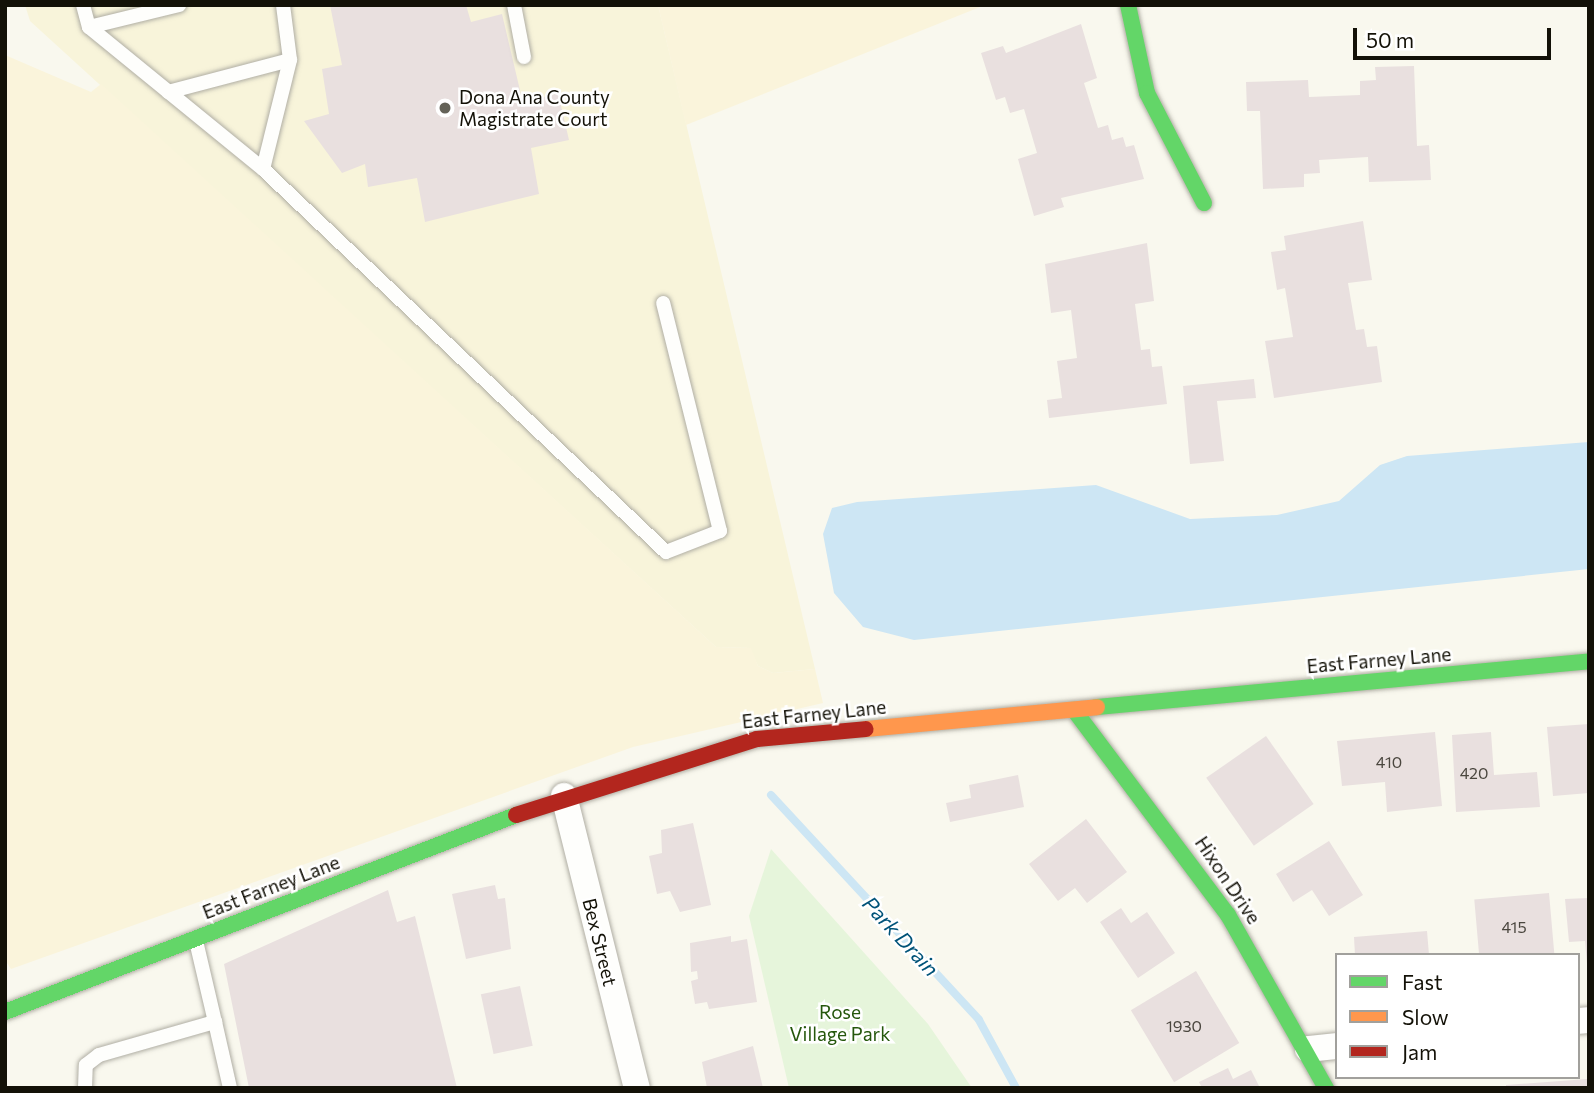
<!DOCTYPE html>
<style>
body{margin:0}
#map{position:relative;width:1594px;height:1093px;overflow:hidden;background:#f9f8ee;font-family:Commissioner,sans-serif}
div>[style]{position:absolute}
.built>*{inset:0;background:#f8f4da}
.green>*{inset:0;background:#e6f5db}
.sand>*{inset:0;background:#faf4db}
.water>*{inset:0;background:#cde6f4}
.stream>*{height:8px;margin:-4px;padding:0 4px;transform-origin:4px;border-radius:4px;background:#cde6f4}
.building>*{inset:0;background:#e9e0df;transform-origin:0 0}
.roads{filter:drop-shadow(0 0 2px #b0aea4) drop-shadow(0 0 2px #b0aea4)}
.lane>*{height:14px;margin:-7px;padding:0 7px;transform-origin:7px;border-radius:7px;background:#fefefc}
.street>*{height:26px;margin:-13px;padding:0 13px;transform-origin:13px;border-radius:13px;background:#fefefc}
.fast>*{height:16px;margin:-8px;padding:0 8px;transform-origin:8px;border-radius:8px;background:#63d668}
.slow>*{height:16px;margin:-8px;padding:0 8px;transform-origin:8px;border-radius:8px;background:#ff974d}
.jam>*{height:16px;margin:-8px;padding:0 8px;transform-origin:8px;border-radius:8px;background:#b3261e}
.dots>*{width:19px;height:19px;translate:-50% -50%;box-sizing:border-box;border:4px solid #fff;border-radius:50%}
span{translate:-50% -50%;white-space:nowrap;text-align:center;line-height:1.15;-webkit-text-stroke:5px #fff;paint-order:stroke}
.number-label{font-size:16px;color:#4b473f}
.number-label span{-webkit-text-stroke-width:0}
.poi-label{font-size:19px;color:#131107}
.left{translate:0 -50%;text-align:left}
.street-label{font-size:19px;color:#131107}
.park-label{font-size:19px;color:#25570c}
.water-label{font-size:21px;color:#005379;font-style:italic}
.frame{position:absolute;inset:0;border:7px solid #131107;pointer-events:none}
.legend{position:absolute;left:1335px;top:953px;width:245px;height:126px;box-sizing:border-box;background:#fff;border:2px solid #a1a09c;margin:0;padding:9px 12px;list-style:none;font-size:21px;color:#131107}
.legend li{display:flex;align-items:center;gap:14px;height:35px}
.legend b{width:35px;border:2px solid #a1a09c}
.scale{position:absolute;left:1353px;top:28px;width:198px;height:32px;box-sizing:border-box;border:4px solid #131107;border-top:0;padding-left:9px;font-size:21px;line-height:24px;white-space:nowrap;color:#131107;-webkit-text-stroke:5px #fff;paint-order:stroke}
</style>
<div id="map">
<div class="built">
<i style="clip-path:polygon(25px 5px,658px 5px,815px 669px,773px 673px,758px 666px,750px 648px,716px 647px,30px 21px)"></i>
</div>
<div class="green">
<i style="clip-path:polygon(771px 849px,928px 1024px,972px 1088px,789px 1088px,749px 916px)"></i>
</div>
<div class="sand">
<i style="clip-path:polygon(658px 5px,985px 5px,686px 125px)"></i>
<i style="clip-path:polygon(5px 55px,91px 92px,101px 84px,716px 647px,751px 648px,758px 666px,773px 673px,815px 669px,823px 703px,633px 747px,11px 969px,5px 960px)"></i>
</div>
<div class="water">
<i style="clip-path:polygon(1589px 442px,1589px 569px,914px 640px,863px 627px,834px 593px,823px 534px,832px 508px,857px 502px,1096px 485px,1190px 519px,1277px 515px,1339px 501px,1380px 465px,1407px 456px)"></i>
</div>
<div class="stream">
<i style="left:771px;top:795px;width:306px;rotate:47.2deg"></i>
<i style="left:979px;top:1020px;width:77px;rotate:61.4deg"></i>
</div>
<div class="building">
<i style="clip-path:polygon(330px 5px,466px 5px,471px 22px,502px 14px,523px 103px,558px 93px,569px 140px,531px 148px,539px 194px,425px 222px,417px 178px,368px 187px,365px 164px,342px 173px,304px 121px,329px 114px,322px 69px,342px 65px)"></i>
<i style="clip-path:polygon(1081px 24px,1097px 78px,1084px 83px,1098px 128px,1108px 125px,1112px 140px,1123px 137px,1126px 147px,1134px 145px,1144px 179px,1061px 198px,1064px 207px,1034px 216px,1018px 159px,1037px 153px,1024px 109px,1010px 113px,1005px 97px,996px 100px,981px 53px,1003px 46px,1006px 53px)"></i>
<i style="clip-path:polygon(1414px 66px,1417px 146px,1429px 145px,1431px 180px,1369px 182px,1368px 157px,1319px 160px,1320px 173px,1304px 174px,1304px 187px,1263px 189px,1260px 111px,1247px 111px,1246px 82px,1308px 80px,1309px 97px,1360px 95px,1360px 81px,1376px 80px,1375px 67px)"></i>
<i style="clip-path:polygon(1363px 221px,1372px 280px,1348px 283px,1356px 330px,1364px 329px,1367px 347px,1377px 346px,1382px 382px,1274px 398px,1265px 341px,1293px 337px,1285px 288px,1277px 290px,1271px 252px,1286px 250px,1284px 236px)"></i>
<i style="clip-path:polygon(1147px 243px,1154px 301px,1135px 304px,1141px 350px,1150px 349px,1152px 367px,1162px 366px,1167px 404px,1049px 418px,1047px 400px,1062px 398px,1057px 361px,1077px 358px,1071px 310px,1051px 313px,1045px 264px)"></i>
<i style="clip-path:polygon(1254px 379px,1256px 398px,1217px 401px,1224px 461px,1190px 464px,1183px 386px)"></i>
<i style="clip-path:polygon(1589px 724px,1589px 793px,1553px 796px,1547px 727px)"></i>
<i style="clip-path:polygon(1435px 732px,1442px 806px,1387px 812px,1385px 782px,1342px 786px,1337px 741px)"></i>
<i style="clip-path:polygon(1491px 732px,1494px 775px,1537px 772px,1540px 807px,1456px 812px,1452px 735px)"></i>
<i style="left:1266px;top:736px;width:83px;height:73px;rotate:55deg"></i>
<i style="clip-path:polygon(1018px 775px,1024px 807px,950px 822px,946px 803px,971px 798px,969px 785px)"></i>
<i style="clip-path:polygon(1086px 819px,1127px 872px,1087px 903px,1075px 888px,1058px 901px,1029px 864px)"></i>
<i style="clip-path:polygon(693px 823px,711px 905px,680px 912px,670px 891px,657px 894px,649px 856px,662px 853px,661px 830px)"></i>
<i style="clip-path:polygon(1329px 841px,1363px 895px,1329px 916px,1312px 890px,1293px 902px,1276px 874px)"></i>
<i style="clip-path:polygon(495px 885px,498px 899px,505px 898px,511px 949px,466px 959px,452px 894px)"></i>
<i style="clip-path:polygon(388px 890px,397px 922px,415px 916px,457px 1088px,249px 1088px,224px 964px)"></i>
<i style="left:1549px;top:893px;width:62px;height:75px;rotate:85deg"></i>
<i style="clip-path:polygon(1589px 898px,1589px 963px,1587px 964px,1585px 941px,1569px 942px,1565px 899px)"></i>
<i style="clip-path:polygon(1121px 908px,1131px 923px,1147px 912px,1175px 953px,1138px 978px,1100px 922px)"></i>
<i style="clip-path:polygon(1427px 931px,1429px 955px,1355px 955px,1354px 937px)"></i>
<i style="clip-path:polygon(731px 936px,731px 942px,747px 939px,757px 1002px,709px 1009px,707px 1002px,695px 1004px,691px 981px,698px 979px,697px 971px,691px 972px,690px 943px)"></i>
<i style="left:1196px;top:971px;width:84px;height:76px;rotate:59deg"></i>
<i style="left:520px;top:986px;width:61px;height:40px;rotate:78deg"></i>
<i style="clip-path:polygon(753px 1046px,763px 1088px,707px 1088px,702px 1062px)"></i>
<i style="clip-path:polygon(1228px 1068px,1233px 1079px,1251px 1070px,1260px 1088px,1202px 1088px,1199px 1082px)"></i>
<i style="clip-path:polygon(1587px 1079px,1588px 1088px,1506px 1088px,1506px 1085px)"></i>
</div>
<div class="roads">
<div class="lane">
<i style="left:83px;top:5px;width:23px;rotate:75deg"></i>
<i style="left:89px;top:27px;width:93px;rotate:-13.7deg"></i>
<i style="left:283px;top:5px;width:55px;rotate:82.7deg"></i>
<i style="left:290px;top:60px;width:112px;rotate:103.9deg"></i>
<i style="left:263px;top:169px;width:556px;rotate:43.54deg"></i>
<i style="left:666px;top:552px;width:58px;rotate:-21.3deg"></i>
<i style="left:720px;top:531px;width:235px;rotate:-104deg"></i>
<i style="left:514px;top:5px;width:53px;rotate:79.1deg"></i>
<i style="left:89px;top:27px;width:225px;rotate:39.2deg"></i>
<i style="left:168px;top:92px;width:126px;rotate:-14.7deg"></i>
<i style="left:215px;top:1022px;width:68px;rotate:77.2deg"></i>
<i style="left:85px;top:1088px;width:23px;rotate:-88deg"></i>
<i style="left:86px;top:1065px;width:16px;rotate:-38deg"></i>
<i style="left:99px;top:1055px;width:121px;rotate:-15.9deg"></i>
<i style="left:215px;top:1022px;width:83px;rotate:-103.2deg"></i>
</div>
<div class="street">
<i style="left:564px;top:796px;width:301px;rotate:76deg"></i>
<i style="left:1578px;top:1021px;width:11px;rotate:-5deg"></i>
<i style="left:1308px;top:1049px;width:29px;rotate:-6deg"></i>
</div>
<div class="fast">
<i style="left:1128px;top:5px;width:90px;rotate:77.8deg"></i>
<i style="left:1147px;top:93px;width:124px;rotate:62.6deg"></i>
<i style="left:1097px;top:707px;width:494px;rotate:-5.3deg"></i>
<i style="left:1074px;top:710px;width:256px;rotate:53.1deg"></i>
<i style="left:1228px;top:915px;width:199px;rotate:60.5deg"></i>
<i style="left:5px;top:1012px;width:548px;rotate:-21.08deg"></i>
</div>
<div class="slow">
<i style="left:866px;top:729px;width:232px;rotate:-5.4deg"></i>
</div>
<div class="jam">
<i style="left:516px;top:815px;width:253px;rotate:-17.5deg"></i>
<i style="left:757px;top:739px;width:109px;rotate:-5.2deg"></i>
</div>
</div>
<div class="dots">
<i style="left:445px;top:108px;background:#646258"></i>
</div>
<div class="number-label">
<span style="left:1389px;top:762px">410</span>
<span style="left:1474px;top:773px">420</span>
<span style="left:1514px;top:927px">415</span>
<span style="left:1184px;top:1026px">1930</span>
</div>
<div class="poi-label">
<span class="left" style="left:459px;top:108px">Dona Ana County<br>Magistrate Court</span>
</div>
<div class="street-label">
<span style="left:1379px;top:660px;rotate:-5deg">East Farney Lane</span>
<span style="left:814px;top:714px;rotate:-6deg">East Farney Lane</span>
<span style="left:1228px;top:880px;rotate:56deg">Hixon Drive</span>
<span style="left:271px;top:887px;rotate:-21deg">East Farney Lane</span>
<span style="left:600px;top:942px;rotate:76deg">Bex Street</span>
</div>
<div class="park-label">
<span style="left:840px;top:1023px">Rose<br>Village Park</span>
</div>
<div class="water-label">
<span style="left:901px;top:936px;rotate:47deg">Park Drain</span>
</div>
<div class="frame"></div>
<ul class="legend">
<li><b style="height:9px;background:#63d668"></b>Fast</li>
<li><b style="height:9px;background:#ff974d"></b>Slow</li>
<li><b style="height:9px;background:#b3261e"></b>Jam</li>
</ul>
<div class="scale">50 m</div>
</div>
